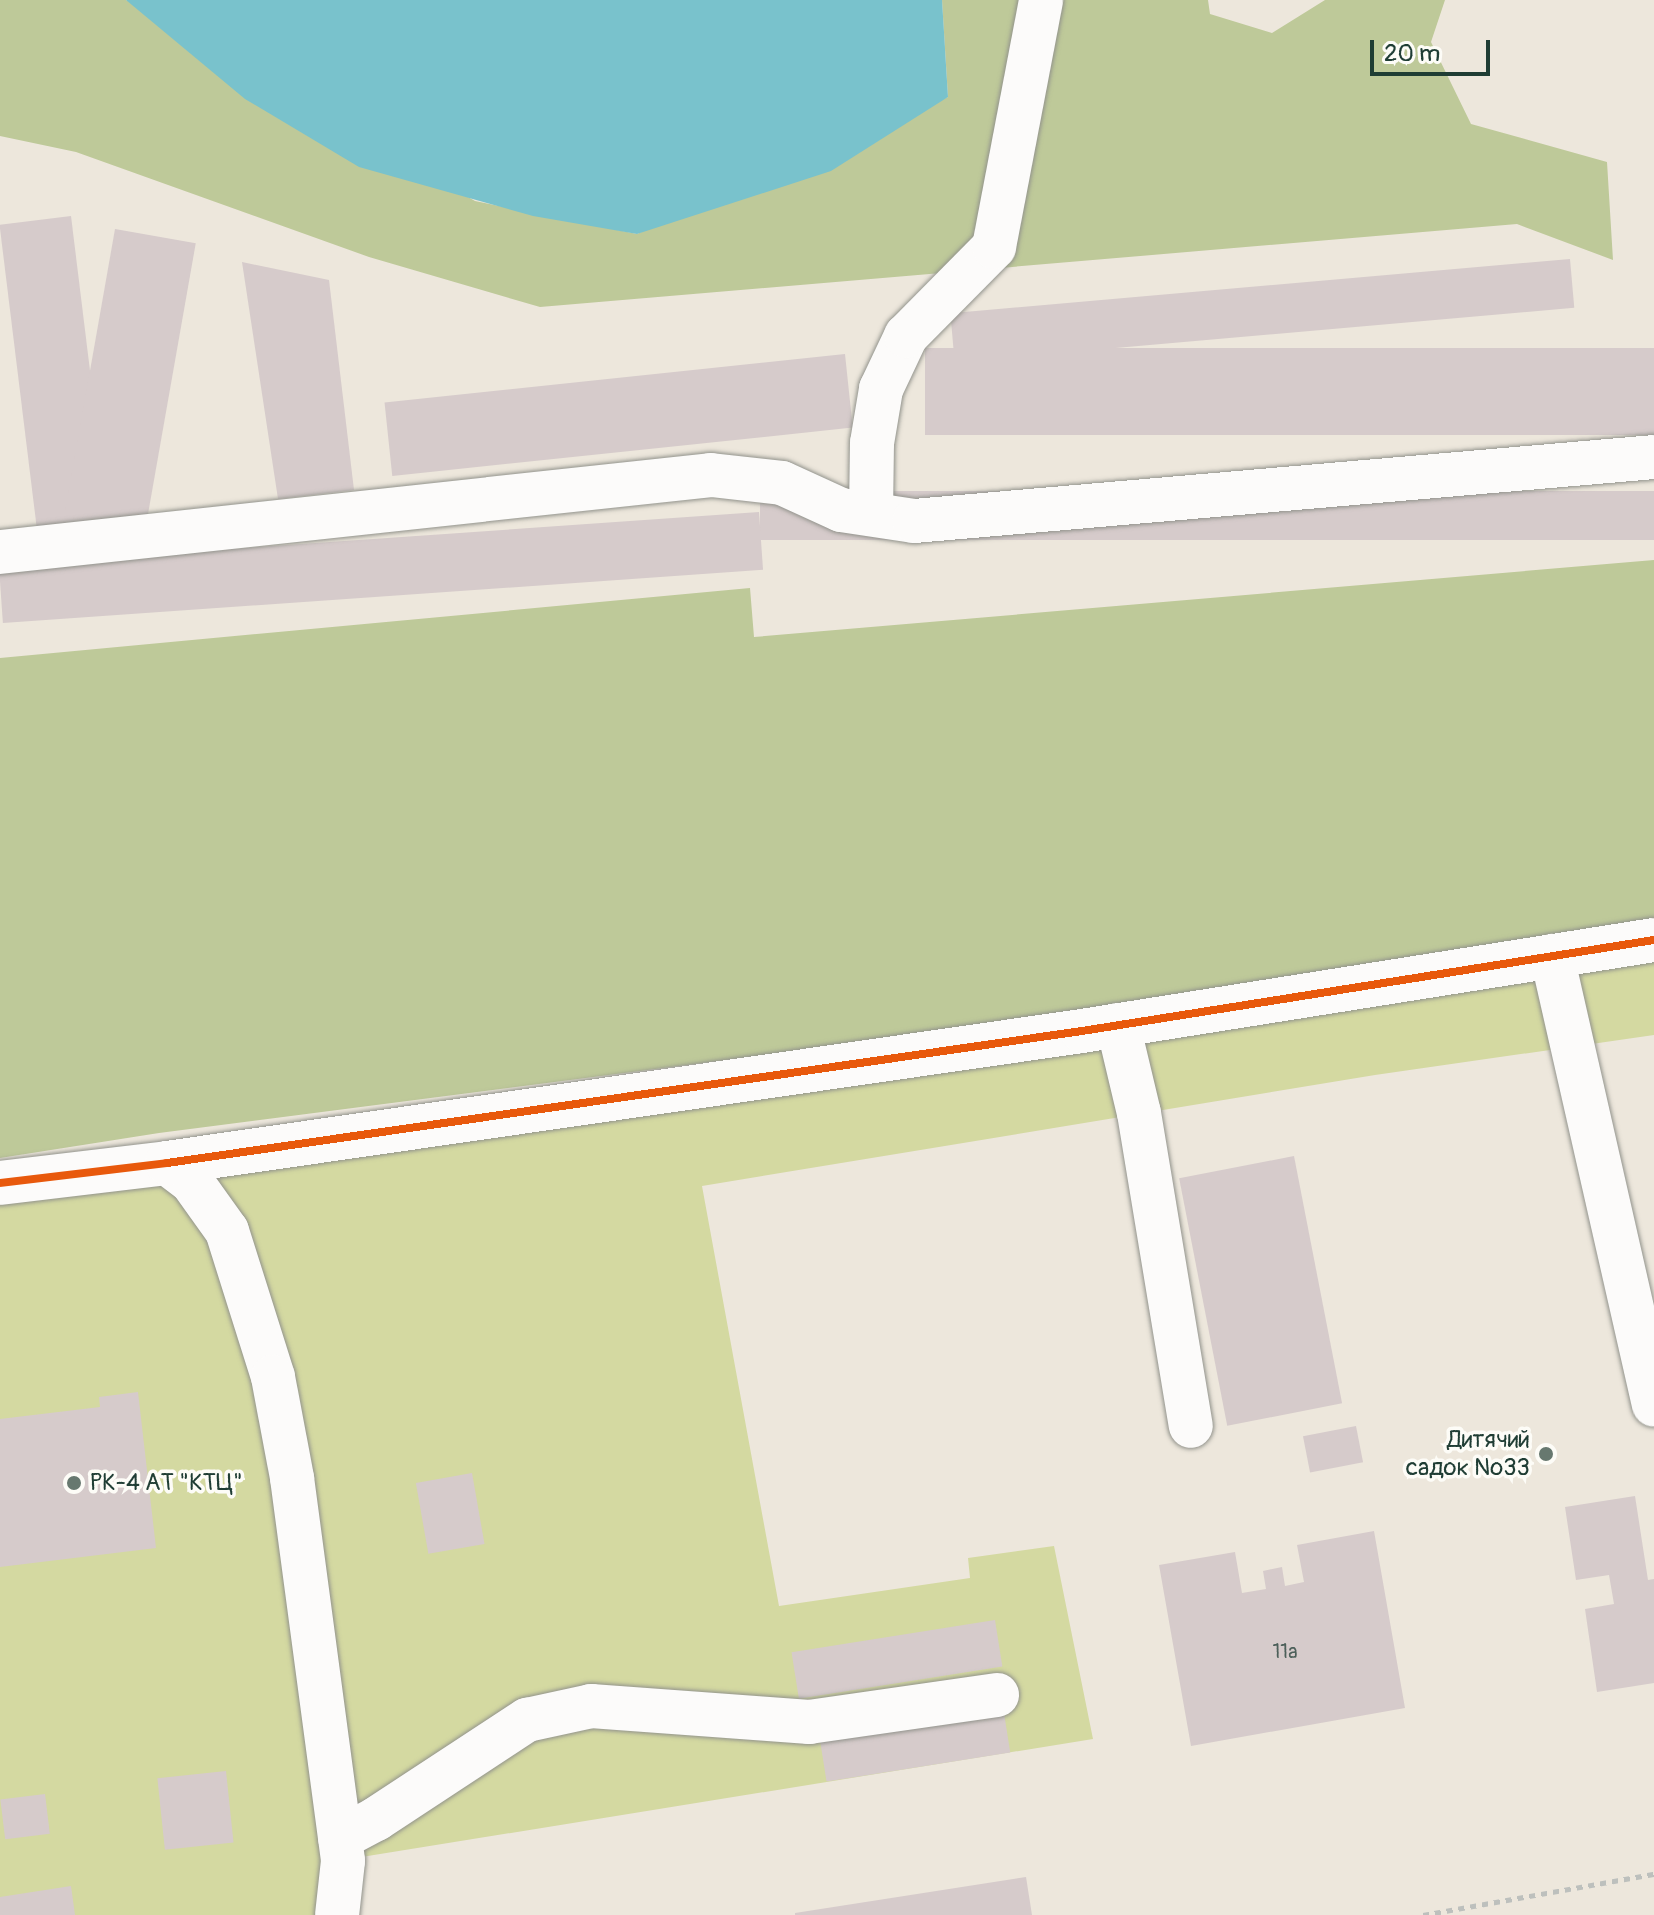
<!DOCTYPE html>
<meta charset="utf-8">
<style>
body{margin:0}
#map{position:relative;width:1654px;height:1915px;overflow:hidden;background:#ede7dc;font-family:Pangolin,sans-serif}
div>[style]{position:absolute}
.green>*{inset:0;background:#d4d9a1}
.forest>*{inset:0;background:#bec999}
.water>*{inset:0;background:#79c2cc}
.building>*{inset:0;background:#d6cbcb;transform-origin:0 0}
.path>*{height:5px;margin-top:-2.5px;transform-origin:0;background:repeating-linear-gradient(90deg,#bdc0bd 0 6px,transparent 0 12px)}
.roads{filter:drop-shadow(0 0 2px #92938c) drop-shadow(0 0 2px #92938c)}
.minor>*{height:44px;margin:-22px;padding:0 22px;transform-origin:22px;border-radius:22px;background:#fcfbfa}
.cycleway>*{height:8px;margin:-4px;padding:0 4px;transform-origin:4px;border-radius:4px;background:#e8590c}
.dots>*{width:22px;height:22px;translate:-50% -50%;box-sizing:border-box;border:4px solid #fdfcf7;border-radius:50%}
span{translate:-50% -50%;white-space:nowrap;text-align:center;line-height:1.15;-webkit-text-stroke:7px #fdfcf7;paint-order:stroke}
.number-label{font-size:20px;color:#4d605a}
.number-label span{-webkit-text-stroke-width:0}
.poi-label{font-size:24px;color:#1f3d34}
.right{translate:-100% -50%;text-align:right}
.left{translate:0 -50%;text-align:left}
.scale{position:absolute;left:1370px;top:40px;width:120px;height:36px;box-sizing:border-box;border:4px solid #1f3d34;border-top:0;padding-left:10px;font-size:24px;line-height:28px;white-space:nowrap;color:#1f3d34;-webkit-text-stroke:6px #fdfcf7;paint-order:stroke}
</style>
<div id="map">
<div class="green">
<i style="clip-path:polygon(1654px 940px,1654px 1035px,1375px 1075px,702px 1186px,779px 1606px,970px 1578px,968px 1558px,1054px 1546px,1093px 1739px,343px 1860px,337px 1915px,0 1915px,0 1183px)"></i>
</div>
<div class="forest">
<i style="clip-path:polygon(0 0,126px 0,475px 201px,637px 234px,948px 97px,942px 0,1208px 0,1210px 14px,1272px 33px,1325px 0,1445px 0,1431px 42px,1471px 124px,1607px 162px,1613px 260px,1517px 224px,540px 307px,369px 257px,76px 152px,0 136px)"></i>
<i style="clip-path:polygon(1654px 560px,1654px 940px,159px 1133px,0 1158px,0 658px,750px 588px,754px 637px)"></i>
</div>
<div class="water">
<i style="clip-path:polygon(126px 0,942px 0,948px 97px,831px 171px,637px 234px,533px 216px,359px 167px,245px 99px)"></i>
</div>
<div class="building">
<i style="left:71px;top:216px;width:312px;height:72px;rotate:83deg"></i>
<i style="left:115px;top:229px;width:82px;height:291px;rotate:10deg"></i>
<i style="left:1570px;top:259px;width:49px;height:622px;rotate:85deg"></i>
<i style="clip-path:polygon(242px 262px,329px 280px,354px 490px,278px 499px)"></i>
<i style="left:1654px;top:348px;width:87px;height:729px;rotate:90deg"></i>
<i style="left:845px;top:354px;width:74px;height:463px;rotate:84deg"></i>
<i style="left:1654px;top:491px;width:49px;height:894px;rotate:90deg"></i>
<i style="left:759px;top:512px;width:58px;height:762px;rotate:86deg"></i>
<i style="left:1294px;top:1156px;width:252px;height:117px;rotate:79deg"></i>
<i style="clip-path:polygon(138px 1392px,156px 1548px,0 1567px,0 1419px,100px 1407px,99px 1397px)"></i>
<i style="left:1356px;top:1426px;width:37px;height:54px;rotate:79deg"></i>
<i style="left:472px;top:1473px;width:72px;height:57px;rotate:80deg"></i>
<i style="clip-path:polygon(1635px 1496px,1648px 1580px,1654px 1579px,1654px 1683px,1597px 1692px,1585px 1609px,1614px 1604px,1609px 1575px,1576px 1580px,1565px 1507px)"></i>
<i style="clip-path:polygon(1374px 1531px,1405px 1708px,1191px 1746px,1159px 1565px,1235px 1552px,1242px 1593px,1266px 1589px,1263px 1571px,1282px 1567px,1285px 1586px,1304px 1582px,1297px 1545px)"></i>
<i style="left:995px;top:1620px;width:47px;height:206px;rotate:81deg"></i>
<i style="left:1004px;top:1713px;width:40px;height:186px;rotate:81deg"></i>
<i style="left:226px;top:1771px;width:72px;height:69px;rotate:84deg"></i>
<i style="left:45px;top:1794px;width:40px;height:45px;rotate:83deg"></i>
<i style="clip-path:polygon(1026px 1877px,1032px 1915px,795px 1915px,795px 1913px)"></i>
<i style="clip-path:polygon(71px 1886px,75px 1915px,0 1915px,0 1897px)"></i>
</div>
<div class="path">
<i style="left:1423px;top:1915px;width:235px;rotate:-10.1deg"></i>
</div>
<div class="roads">
<div class="minor">
<i style="left:871px;top:514px;width:71px;rotate:-89.2deg"></i>
<i style="left:872px;top:443px;width:55px;rotate:-80.5deg"></i>
<i style="left:881px;top:389px;width:59px;rotate:-64.7deg"></i>
<i style="left:906px;top:336px;width:125px;rotate:-45.3deg"></i>
<i style="left:994px;top:247px;width:251px;rotate:-79.2deg"></i>
<i style="left:0;top:552px;width:715px;rotate:-6.18deg"></i>
<i style="left:711px;top:475px;width:71px;rotate:6.4deg"></i>
<i style="left:782px;top:483px;width:65px;rotate:24.6deg"></i>
<i style="left:841px;top:510px;width:74px;rotate:8.6deg"></i>
<i style="left:914px;top:521px;width:743px;rotate:-4.94deg"></i>
<i style="left:1552px;top:956px;width:460px;rotate:77.2deg"></i>
<i style="left:1118px;top:1025px;width:90px;rotate:76.6deg"></i>
<i style="left:1139px;top:1113px;width:317px;rotate:80.6deg"></i>
<i style="left:167px;top:1163px;width:31px;rotate:37deg"></i>
<i style="left:192px;top:1182px;width:60px;rotate:54.5deg"></i>
<i style="left:227px;top:1231px;width:153px;rotate:72.5deg"></i>
<i style="left:273px;top:1377px;width:103px;rotate:79.3deg"></i>
<i style="left:292px;top:1478px;width:386px;rotate:82.4deg"></i>
<i style="left:343px;top:1861px;width:54px;rotate:96.3deg"></i>
<i style="left:0;top:1183px;width:168px;rotate:-6.8deg"></i>
<i style="left:167px;top:1163px;width:924px;rotate:-8.21deg"></i>
<i style="left:1082px;top:1031px;width:579px;rotate:-9.04deg"></i>
<i style="left:340px;top:1838px;width:41px;rotate:-27.8deg"></i>
<i style="left:376px;top:1819px;width:181px;rotate:-33.3deg"></i>
<i style="left:527px;top:1720px;width:66px;rotate:-12.3deg"></i>
<i style="left:591px;top:1706px;width:219px;rotate:4.2deg"></i>
<i style="left:809px;top:1722px;width:190px;rotate:-8.2deg"></i>
</div>
</div>
<div class="cycleway">
<i style="left:0;top:1183px;width:168px;rotate:-6.8deg"></i>
<i style="left:167px;top:1163px;width:924px;rotate:-8.21deg"></i>
<i style="left:1082px;top:1031px;width:579px;rotate:-9.04deg"></i>
</div>
<div class="dots">
<i style="left:1546px;top:1454px;background:#67786f"></i>
<i style="left:74px;top:1483px;background:#67786f"></i>
</div>
<div class="number-label">
<span style="left:1285px;top:1651px">11а</span>
</div>
<div class="poi-label">
<span class="right" style="left:1530px;top:1454px">Дитячий<br>садок №33</span>
<span class="left" style="left:90px;top:1483px">РК-4 АТ "КТЦ"</span>
</div>
<div class="scale">20 m</div>
</div>
